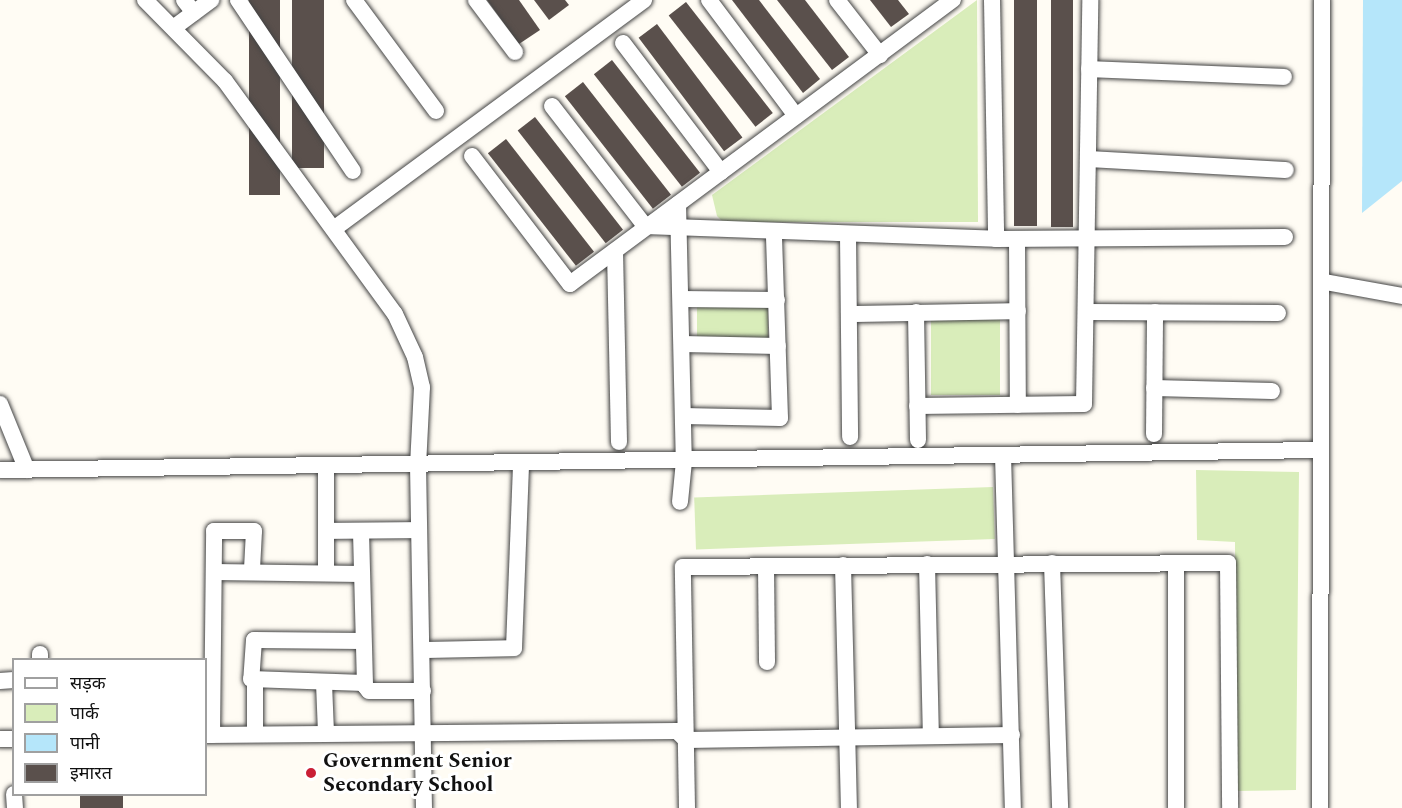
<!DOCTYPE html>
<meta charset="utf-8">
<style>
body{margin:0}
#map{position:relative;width:1402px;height:808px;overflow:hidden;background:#fffcf4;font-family:Spectral,"Noto Sans Devanagari",serif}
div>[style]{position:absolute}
.green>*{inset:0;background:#d9edba;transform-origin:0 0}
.water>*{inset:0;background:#b5e6fa}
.building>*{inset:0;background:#5a504c;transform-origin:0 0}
.roads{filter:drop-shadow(0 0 2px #444) drop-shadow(0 0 2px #444)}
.minor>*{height:16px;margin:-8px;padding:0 8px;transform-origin:8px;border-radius:8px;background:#fff}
.dots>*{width:16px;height:16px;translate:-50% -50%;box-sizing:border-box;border:3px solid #fff;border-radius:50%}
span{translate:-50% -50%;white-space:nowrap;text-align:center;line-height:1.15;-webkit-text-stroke:6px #fff;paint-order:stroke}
.poi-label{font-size:21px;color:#111;font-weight:700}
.left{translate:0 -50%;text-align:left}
.legend{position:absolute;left:12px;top:658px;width:195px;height:138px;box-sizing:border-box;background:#fff;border:2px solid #a0a0a0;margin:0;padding:8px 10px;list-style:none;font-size:18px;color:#111}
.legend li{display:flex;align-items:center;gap:12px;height:30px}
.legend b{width:30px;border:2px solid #a0a0a0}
</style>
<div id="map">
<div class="green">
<i style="clip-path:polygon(977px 0,978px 222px,723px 222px,717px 216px,712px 195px)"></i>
<i style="left:697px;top:307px;width:71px;height:31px"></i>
<i style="left:1000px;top:317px;width:78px;height:69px;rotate:90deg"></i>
<i style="clip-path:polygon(1196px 470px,1299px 472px,1296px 790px,1236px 791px,1235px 542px,1197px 540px)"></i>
<i style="left:993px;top:487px;width:52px;height:299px;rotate:88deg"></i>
</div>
<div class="water">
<i style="clip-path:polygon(1363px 0,1402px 0,1402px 181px,1362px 213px)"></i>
</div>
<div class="building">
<i style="left:249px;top:0;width:31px;height:195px"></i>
<i style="left:292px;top:0;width:32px;height:168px"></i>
<i style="clip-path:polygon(487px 0,519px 0,540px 30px,519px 44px)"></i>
<i style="clip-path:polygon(534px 0,565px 0,569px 5px,549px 20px)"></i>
<i style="clip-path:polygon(732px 0,759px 0,820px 79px,803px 93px)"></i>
<i style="clip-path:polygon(777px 0,805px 0,849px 57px,832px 70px)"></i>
<i style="clip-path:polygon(870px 0,898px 0,909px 14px,891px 27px)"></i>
<i style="left:1014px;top:0;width:23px;height:226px"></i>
<i style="left:1051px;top:0;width:22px;height:227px"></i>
<i style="left:686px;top:2px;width:141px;height:22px;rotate:52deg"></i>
<i style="left:657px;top:24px;width:142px;height:23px;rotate:53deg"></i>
<i style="left:612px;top:60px;width:143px;height:23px;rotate:52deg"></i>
<i style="left:583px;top:82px;width:143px;height:23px;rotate:52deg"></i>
<i style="left:535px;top:117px;width:143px;height:22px;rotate:52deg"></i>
<i style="left:506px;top:139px;width:143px;height:23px;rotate:52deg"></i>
<i style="left:80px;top:794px;width:43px;height:14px"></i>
</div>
<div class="roads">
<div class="minor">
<i style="left:145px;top:0;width:114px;rotate:45.4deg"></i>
<i style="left:225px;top:81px;width:288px;rotate:53.9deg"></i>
<i style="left:395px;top:314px;width:47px;rotate:65.1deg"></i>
<i style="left:415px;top:357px;width:31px;rotate:77deg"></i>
<i style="left:422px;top:387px;width:78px;rotate:92.9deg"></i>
<i style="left:418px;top:465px;width:343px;rotate:89deg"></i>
<i style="left:184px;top:0;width:16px;rotate:52deg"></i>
<i style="left:238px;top:0;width:206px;rotate:56.1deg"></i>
<i style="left:354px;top:0;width:138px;rotate:53.5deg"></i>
<i style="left:476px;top:0;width:65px;rotate:53.1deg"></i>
<i style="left:709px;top:0;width:145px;rotate:53.1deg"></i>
<i style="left:837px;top:0;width:70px;rotate:52deg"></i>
<i style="left:992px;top:0;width:239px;rotate:89deg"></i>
<i style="left:176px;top:26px;width:44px;rotate:-36.6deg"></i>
<i style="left:623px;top:43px;width:162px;rotate:52.8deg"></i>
<i style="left:1089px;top:69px;width:195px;rotate:2.3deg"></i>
<i style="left:552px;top:106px;width:152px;rotate:52.2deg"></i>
<i style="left:645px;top:226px;width:351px;rotate:2.1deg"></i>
<i style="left:996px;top:239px;width:289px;rotate:-0.4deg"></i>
<i style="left:472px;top:156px;width:161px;rotate:52.6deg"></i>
<i style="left:570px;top:284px;width:477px;rotate:-36.6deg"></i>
<i style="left:1088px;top:159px;width:198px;rotate:3.2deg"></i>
<i style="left:678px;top:204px;width:257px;rotate:88.7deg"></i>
<i style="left:684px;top:461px;width:41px;rotate:95.6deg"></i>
<i style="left:335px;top:228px;width:384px;rotate:-36.4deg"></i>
<i style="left:848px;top:236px;width:201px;rotate:89.4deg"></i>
<i style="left:1017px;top:239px;width:166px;rotate:89.7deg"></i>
<i style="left:615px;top:251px;width:191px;rotate:88.8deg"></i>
<i style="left:1325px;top:282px;width:78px;rotate:10.3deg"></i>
<i style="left:681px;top:299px;width:96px;rotate:0.6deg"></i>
<i style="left:916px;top:312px;width:128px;rotate:89.1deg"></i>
<i style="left:1086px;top:312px;width:192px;rotate:0.3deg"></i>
<i style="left:849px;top:314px;width:169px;rotate:-1deg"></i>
<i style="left:682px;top:344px;width:96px;rotate:1.2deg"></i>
<i style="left:1154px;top:388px;width:118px;rotate:1.5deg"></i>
<i style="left:0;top:404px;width:71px;rotate:67.8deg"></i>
<i style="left:917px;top:406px;width:167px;rotate:-0.7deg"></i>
<i style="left:1084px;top:404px;width:404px;rotate:-89.1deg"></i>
<i style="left:683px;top:416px;width:97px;rotate:1.2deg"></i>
<i style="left:780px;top:418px;width:183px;rotate:-91.9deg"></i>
<i style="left:1154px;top:434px;width:122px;rotate:-89.5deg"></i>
<i style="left:1003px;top:455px;width:353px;rotate:88.4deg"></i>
<i style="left:0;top:470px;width:1321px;rotate:-0.87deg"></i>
<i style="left:327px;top:531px;width:92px;rotate:-0.6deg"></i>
<i style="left:361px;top:532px;width:154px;rotate:88.5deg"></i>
<i style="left:365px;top:686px;width:6px;rotate:51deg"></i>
<i style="left:369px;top:691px;width:54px"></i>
<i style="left:1052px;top:563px;width:245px;rotate:88.1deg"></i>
<i style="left:1176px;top:563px;width:245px;rotate:90deg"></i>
<i style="left:927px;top:564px;width:171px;rotate:88.7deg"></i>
<i style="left:843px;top:565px;width:243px;rotate:88.6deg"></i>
<i style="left:766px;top:566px;width:96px;rotate:89.4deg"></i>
<i style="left:214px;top:572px;width:147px;rotate:0.8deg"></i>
<i style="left:326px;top:573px;width:106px;rotate:-90deg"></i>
<i style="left:362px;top:641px;width:108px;rotate:-179.5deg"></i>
<i style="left:254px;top:640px;width:39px;rotate:94deg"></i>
<i style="left:251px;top:679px;width:113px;rotate:2deg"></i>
<i style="left:422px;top:650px;width:92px;rotate:-1.2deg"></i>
<i style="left:514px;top:648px;width:184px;rotate:-87.8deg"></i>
<i style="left:40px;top:660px;width:6px;rotate:-90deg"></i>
<i style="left:0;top:681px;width:14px;rotate:-4deg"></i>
<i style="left:255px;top:683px;width:51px;rotate:90deg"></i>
<i style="left:324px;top:683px;width:50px;rotate:87.7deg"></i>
<i style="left:206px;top:735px;width:471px;rotate:-0.5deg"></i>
<i style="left:677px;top:731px;width:13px;rotate:45deg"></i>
<i style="left:686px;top:740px;width:326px;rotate:-0.9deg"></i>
<i style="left:212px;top:735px;width:204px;rotate:-89.4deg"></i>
<i style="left:214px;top:531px;width:40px"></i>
<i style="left:254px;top:531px;width:39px;rotate:93deg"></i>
<i style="left:0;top:739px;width:14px"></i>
<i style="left:14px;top:794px;width:14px;rotate:86deg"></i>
<i style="left:687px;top:808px;width:241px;rotate:-91deg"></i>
<i style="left:683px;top:567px;width:545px;rotate:-0.42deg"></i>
<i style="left:1228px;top:563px;width:245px;rotate:89.5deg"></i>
<i style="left:1320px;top:808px;width:808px;rotate:-89.86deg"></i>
</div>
</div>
<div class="dots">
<i style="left:311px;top:773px;background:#ca1f36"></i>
</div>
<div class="poi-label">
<span class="left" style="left:323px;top:773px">Government Senior<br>Secondary School</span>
</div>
<ul class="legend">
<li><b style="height:8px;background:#fff"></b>सड़क</li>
<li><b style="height:16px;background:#d9edba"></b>पार्क</li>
<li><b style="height:16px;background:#b5e6fa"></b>पानी</li>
<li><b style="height:16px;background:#5a504c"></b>इमारत</li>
</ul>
</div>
